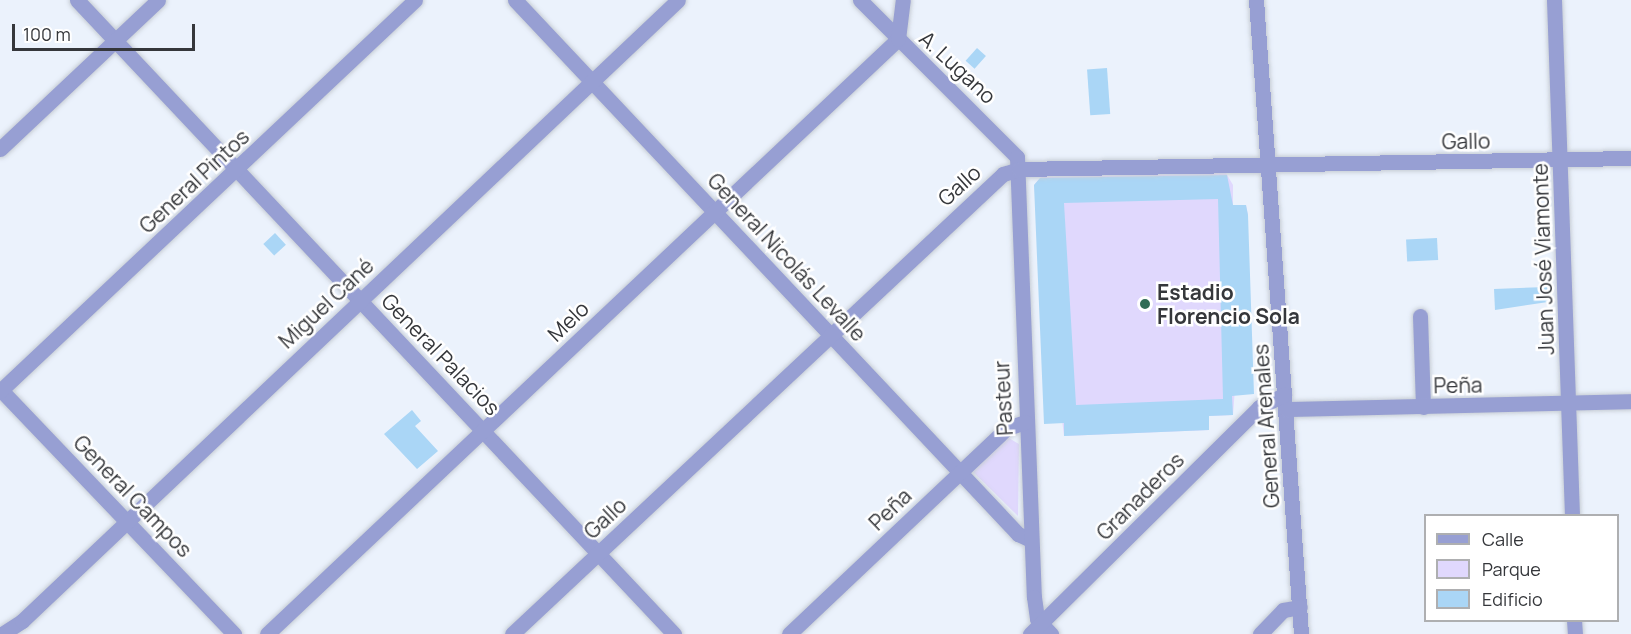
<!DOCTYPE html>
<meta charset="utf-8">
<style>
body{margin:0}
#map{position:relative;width:1631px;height:634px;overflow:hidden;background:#ebf2fc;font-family:Manrope,sans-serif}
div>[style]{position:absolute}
.green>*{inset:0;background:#e0d8fd}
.building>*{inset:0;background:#aad6f6;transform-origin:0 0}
.roads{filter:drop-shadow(0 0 2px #c7cdd5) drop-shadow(0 0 2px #c7cdd5)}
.minor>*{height:15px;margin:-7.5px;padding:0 7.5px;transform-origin:7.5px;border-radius:7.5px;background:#979fd3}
.dots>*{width:16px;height:16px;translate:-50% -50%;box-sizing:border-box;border:3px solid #fff;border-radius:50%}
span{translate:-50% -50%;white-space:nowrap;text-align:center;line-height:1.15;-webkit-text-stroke:5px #fff;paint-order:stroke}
.street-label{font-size:21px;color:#35373b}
.poi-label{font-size:21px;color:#35373b;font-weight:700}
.left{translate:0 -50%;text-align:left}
.legend{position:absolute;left:1424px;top:514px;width:195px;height:108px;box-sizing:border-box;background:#fff;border:2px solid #aeafb1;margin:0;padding:8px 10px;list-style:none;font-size:18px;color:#35373b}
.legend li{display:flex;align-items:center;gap:12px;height:30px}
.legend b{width:30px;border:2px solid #aeafb1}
.scale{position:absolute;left:12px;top:24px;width:183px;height:27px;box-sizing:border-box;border:3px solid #35373b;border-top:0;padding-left:8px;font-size:18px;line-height:21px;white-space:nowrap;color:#35373b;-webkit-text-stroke:4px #fff;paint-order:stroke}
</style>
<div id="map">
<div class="green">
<i style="clip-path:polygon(1226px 173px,1233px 185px,1233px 205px,1246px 205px,1248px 215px,1233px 415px,1209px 416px,1209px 430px,1064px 436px,1034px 185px,1041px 177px)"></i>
<i style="clip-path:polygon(1007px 437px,1019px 444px,1018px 516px,973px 472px)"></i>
</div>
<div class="building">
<i style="left:977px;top:48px;width:12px;height:17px;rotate:42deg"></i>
<i style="left:1107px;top:68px;width:46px;height:20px;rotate:86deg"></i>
<i style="clip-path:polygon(evenodd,1227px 175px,1233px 205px,1246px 205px,1248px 215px,1254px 394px,1232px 396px,1233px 415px,1209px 416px,1209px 430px,1064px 436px,1064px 423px,1044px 424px,1034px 185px,1040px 178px,1227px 175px,1218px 199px,1223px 399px,1076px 405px,1064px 203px,1218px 199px)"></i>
<i style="left:275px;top:233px;width:16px;height:16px;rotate:47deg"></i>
<i style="left:1437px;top:238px;width:22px;height:31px;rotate:87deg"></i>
<i style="clip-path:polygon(1547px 287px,1548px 302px,1495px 310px,1494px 289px)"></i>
<i style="clip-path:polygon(412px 410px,421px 421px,415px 426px,438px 451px,417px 469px,384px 434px)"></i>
</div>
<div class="roads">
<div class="minor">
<i style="left:77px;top:0;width:871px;rotate:46.72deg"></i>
<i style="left:515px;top:0;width:734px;rotate:46.71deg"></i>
<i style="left:1018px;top:534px;width:14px;rotate:25deg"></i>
<i style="left:860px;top:0;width:222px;rotate:45deg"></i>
<i style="left:1017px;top:157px;width:440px;rotate:87.8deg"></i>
<i style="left:1034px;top:597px;width:22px;rotate:82deg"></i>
<i style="left:1037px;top:619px;width:21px;rotate:47deg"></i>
<i style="left:1256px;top:0;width:636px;rotate:85.94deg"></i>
<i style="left:1554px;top:0;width:516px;rotate:88deg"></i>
<i style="left:0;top:149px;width:217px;rotate:-43.3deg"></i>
<i style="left:1420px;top:316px;width:91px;rotate:88.1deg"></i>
<i style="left:0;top:389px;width:339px;rotate:46.3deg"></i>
<i style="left:0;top:391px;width:570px;rotate:-43.29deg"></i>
<i style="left:1286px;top:409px;width:345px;rotate:-1.3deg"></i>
<i style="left:1574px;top:620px;width:14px;rotate:86deg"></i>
<i style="left:2px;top:634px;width:24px;rotate:-33deg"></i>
<i style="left:22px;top:621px;width:903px;rotate:-43.43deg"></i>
<i style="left:267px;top:634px;width:867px;rotate:-43.32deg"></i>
<i style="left:898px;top:39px;width:39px;rotate:-83deg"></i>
<i style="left:512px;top:634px;width:673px;rotate:-43.13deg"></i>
<i style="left:1003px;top:174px;width:17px;rotate:-17deg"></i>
<i style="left:1019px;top:169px;width:612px;rotate:-1.03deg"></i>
<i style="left:789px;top:634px;width:300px;rotate:-43.4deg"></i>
<i style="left:1007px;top:428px;width:19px;rotate:-18deg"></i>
<i style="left:1030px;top:634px;width:322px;rotate:-44.7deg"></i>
<i style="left:1259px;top:407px;width:28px;rotate:-26deg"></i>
<i style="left:1260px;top:634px;width:33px;rotate:-46deg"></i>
<i style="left:1283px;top:610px;width:17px;rotate:-10deg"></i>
</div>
</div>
<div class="dots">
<i style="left:1145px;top:304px;background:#316c56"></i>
</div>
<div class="street-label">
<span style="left:958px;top:67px;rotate:43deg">A. Lugano</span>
<span style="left:1466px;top:141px;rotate:-1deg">Gallo</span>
<span style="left:194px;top:181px;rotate:-43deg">General Pintos</span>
<span style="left:959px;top:185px;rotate:-42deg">Gallo</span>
<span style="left:787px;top:257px;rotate:47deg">General Nicolás Levalle</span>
<span style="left:1543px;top:259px;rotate:-92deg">Juan José Viamonte</span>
<span style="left:326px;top:303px;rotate:-43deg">Miguel Cané</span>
<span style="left:568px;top:321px;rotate:-44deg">Melo</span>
<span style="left:441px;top:354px;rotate:46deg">General Palacios</span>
<span style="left:1458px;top:385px;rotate:-1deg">Peña</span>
<span style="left:1003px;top:398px;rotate:-93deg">Pasteur</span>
<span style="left:1266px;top:426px;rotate:-94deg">General Arenales</span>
<span style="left:133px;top:496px;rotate:46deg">General Campos</span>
<span style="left:1140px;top:496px;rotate:-45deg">Granaderos</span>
<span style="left:890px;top:509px;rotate:-44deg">Peña</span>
<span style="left:605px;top:518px;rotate:-43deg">Gallo</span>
</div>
<div class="poi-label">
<span class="left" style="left:1157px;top:304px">Estadio<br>Florencio Sola</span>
</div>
<ul class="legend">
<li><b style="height:8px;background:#979fd3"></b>Calle</li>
<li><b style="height:16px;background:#e0d8fd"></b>Parque</li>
<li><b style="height:16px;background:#aad6f6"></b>Edificio</li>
</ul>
<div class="scale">100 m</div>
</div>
